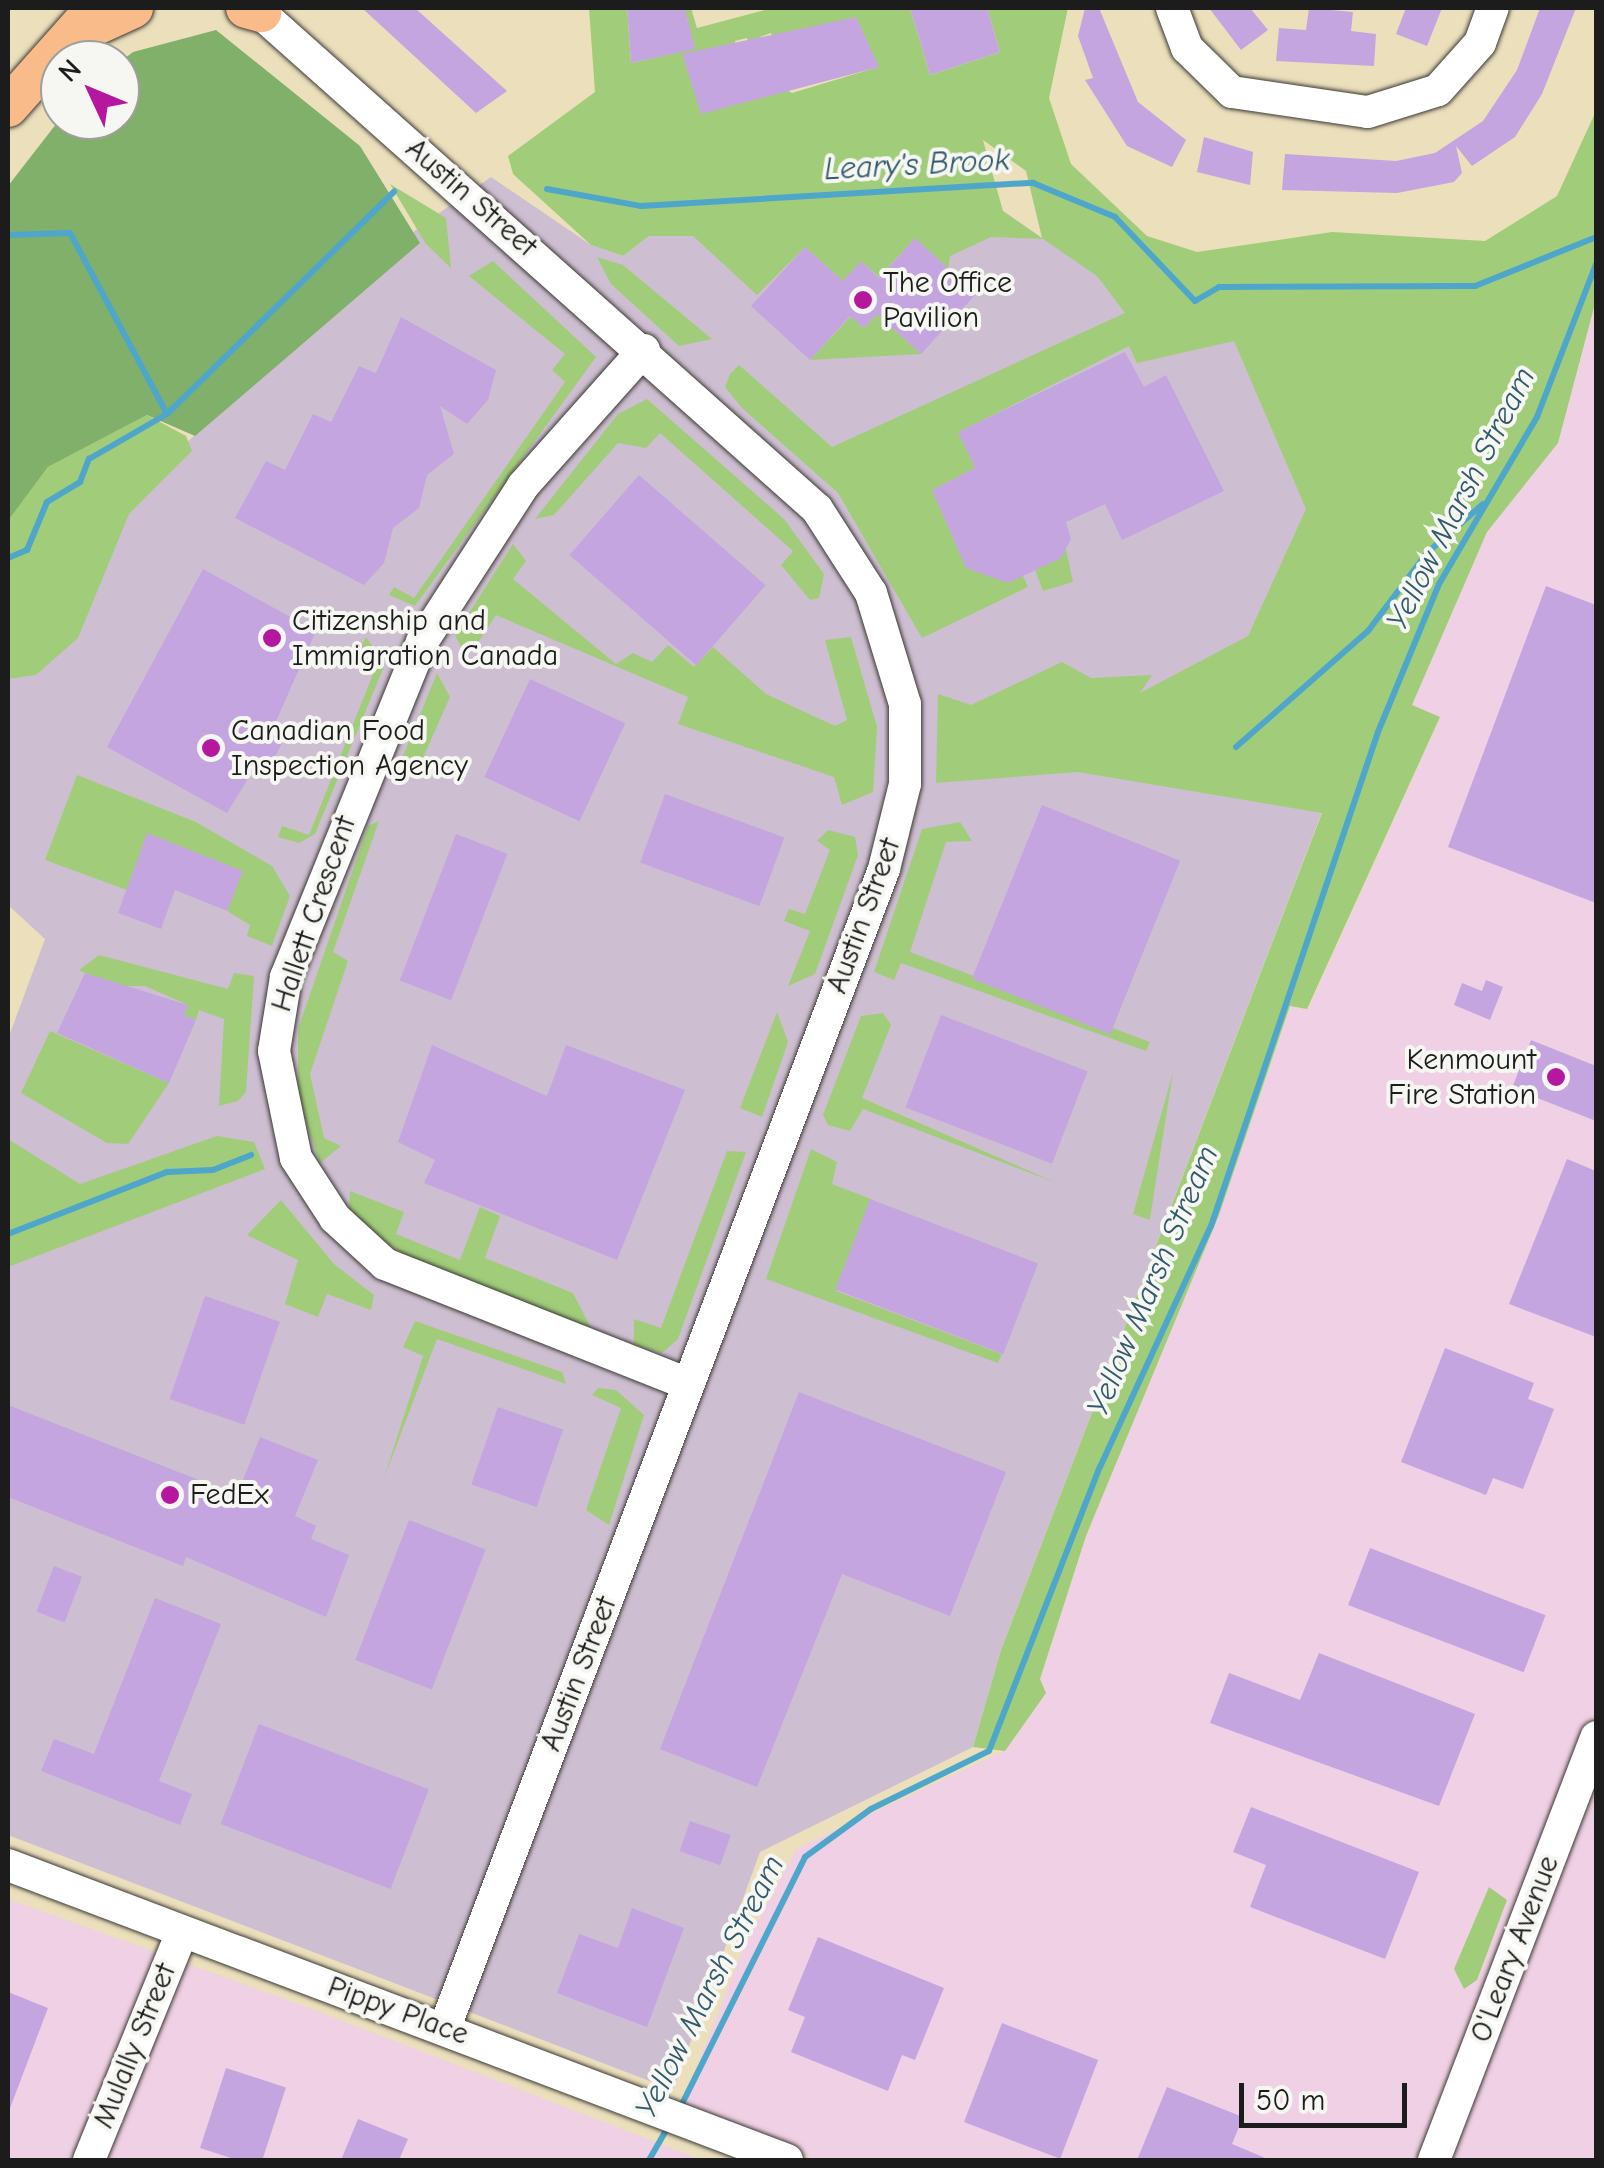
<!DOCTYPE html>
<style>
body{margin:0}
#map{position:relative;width:1604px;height:2168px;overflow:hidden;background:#ebdfbc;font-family:"Comic Neue",sans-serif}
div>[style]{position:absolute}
.built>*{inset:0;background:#f0d0e4}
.industrial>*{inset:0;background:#cebed1}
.green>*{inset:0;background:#a1cd7a}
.forest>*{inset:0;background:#80b06a}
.stream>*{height:6px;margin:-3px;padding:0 3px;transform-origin:3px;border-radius:3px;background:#4ea6cb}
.building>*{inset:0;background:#c5a5df;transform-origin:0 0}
.roads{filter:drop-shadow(0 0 2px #3b3934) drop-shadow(0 0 2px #3b3934)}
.minor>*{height:32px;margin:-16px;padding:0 16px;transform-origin:16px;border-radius:16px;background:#fff}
.major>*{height:40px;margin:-20px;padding:0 20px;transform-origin:20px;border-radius:20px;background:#fabb8b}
.dots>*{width:28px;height:28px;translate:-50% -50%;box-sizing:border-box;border:5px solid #f6f6f2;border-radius:50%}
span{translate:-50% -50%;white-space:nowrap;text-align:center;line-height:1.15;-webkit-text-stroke:8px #f6f6f2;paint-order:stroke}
.street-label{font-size:30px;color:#1c1c1c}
.poi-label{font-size:30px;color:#1c1c1c}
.left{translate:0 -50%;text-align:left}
.right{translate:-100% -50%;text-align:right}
.water-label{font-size:32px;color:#325a6b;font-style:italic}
.frame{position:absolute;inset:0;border:10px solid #1c1c1c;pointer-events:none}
.north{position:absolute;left:40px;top:40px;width:100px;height:100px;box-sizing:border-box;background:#f6f6f2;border:2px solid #9f9f9c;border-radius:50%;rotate:314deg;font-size:28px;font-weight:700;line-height:40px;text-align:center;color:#1c1c1c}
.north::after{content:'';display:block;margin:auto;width:35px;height:45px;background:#b5179e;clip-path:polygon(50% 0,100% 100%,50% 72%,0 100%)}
.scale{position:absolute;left:1239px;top:2083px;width:168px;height:45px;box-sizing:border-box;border:5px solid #1c1c1c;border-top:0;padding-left:12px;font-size:30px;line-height:35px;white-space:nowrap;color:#1c1c1c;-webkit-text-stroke:8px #f6f6f2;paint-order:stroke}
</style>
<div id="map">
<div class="built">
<i style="clip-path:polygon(1596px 300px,1596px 2160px,816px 2160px,682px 2105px,743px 1949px,796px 1849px,1004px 1751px,1045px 1693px,1040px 1679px,1086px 1536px,1219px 1215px,1291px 1005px,1308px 1009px,1440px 718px,1411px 706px,1487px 532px,1558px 443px)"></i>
<i style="clip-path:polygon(8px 1899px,309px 2008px,702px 2160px,8px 2160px)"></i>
</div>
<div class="industrial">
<i style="clip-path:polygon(491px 177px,591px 245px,623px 256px,649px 236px,890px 235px,1003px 211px,1043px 239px,1392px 350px,1248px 636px,1322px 812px,1001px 1650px,973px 1747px,760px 1852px,673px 2090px,8px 1835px,8px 1039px,45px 939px,8px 905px,8px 673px,120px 513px,183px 446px,419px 227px)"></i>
</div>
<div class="green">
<i style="clip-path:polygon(evenodd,589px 8px,627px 8px,631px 63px,675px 53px,688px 19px,674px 8px,691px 8px,697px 28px,772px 8px,910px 8px,930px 75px,1000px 52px,987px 8px,1068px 8px,1049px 98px,1071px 164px,1147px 236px,1197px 252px,1332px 232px,1485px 241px,1557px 196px,1596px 111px,1596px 300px,1558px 443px,1487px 532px,1412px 705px,1440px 717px,1307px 1009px,1290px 1006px,1219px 1215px,1086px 1536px,1040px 1679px,1046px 1693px,1005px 1751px,973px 1747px,1001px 1650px,1322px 813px,1078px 772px,936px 783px,938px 694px,971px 705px,1062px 662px,1091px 678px,1152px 675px,1140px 693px,1248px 636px,1306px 509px,1234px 341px,1137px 363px,1129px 346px,959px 432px,975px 468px,932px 490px,966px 567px,1023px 576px,1028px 587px,922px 638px,838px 493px,742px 408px,725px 387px,730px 374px,739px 365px,832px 447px,1125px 313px,1097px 276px,1043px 239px,991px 237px,950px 256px,948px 269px,915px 238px,879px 277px,861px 261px,843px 281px,805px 247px,757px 295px,693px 236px,649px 236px,623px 256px,591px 245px,513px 174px,508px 156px,595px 92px,589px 8px,855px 17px,878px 67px,792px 93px,714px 48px,738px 57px,735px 41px,747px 38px,751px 52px,763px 49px,760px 37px,771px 33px,775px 45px,855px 17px,589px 8px,983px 140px,1026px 171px,1042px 238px,1003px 211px,983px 140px)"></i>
<i style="clip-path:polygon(390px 184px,446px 218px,451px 268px,426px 244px)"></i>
<i style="clip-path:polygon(597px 257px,623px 265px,712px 339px,679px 346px,611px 284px)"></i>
<i style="clip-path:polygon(493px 261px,596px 357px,415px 606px,389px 595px,394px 587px,414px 598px,565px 382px,552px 370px,565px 354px,469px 276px)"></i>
<i style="clip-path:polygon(877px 314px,921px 354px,810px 360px,851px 316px,864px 328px)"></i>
<i style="clip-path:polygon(647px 399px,784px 519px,824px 574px,819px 598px,810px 600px,781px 565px,793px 551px,660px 433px,646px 448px,618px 443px,554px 515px,535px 519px,618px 414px)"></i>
<i style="clip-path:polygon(147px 415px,186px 436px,192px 451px,129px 514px,78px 638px,36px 675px,8px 679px,8px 521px,48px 467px)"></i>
<i style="clip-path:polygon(513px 544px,526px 561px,513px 579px,616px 664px,633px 653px,652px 662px,668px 645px,694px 667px,713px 647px,766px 694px,835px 726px,847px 720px,825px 640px,851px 637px,877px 727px,873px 792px,842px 805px,834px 777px,678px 724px,688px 697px,496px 615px,473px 650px,462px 649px,455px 635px)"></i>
<i style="clip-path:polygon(1066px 549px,1073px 582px,1043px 591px,1035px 570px)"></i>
<i style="clip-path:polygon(366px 637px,385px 664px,315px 834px,299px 843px,278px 837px,282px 826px,309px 835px,375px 669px,356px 656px)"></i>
<i style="clip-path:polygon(437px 673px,450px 697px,414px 778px,396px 773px)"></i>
<i style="clip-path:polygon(77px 775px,196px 822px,272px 866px,290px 896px,272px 946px,247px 936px,250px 925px,227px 911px,242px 871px,148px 834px,127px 890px,45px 860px)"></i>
<i style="clip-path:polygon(379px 821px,333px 952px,348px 961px,310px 1074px,324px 1138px,341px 1146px,320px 1163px,298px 1100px,298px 1029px,368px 826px)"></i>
<i style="clip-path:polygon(960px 822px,972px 841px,946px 842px,910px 952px,1150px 1042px,1146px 1051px,901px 963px,894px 980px,874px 972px,922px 829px)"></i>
<i style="clip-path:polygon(828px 830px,855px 837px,858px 855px,815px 974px,788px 986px,810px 931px,784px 921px,789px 909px,805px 914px,830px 850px,817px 841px)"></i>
<i style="clip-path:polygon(99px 955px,228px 989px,234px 973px,254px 976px,246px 1092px,238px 1101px,219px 1106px,224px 1019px,199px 1010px,196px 1020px,184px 1015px,188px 1005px,145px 986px,111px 986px,79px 970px)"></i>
<i style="clip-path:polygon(777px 1012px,788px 1042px,762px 1117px,740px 1108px)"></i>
<i style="clip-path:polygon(883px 1013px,891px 1025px,862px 1098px,1059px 1184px,863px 1109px,850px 1131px,828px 1125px,823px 1115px,861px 1016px)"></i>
<i style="clip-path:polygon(50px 1031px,169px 1083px,128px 1144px,107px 1143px,21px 1093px)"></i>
<i style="clip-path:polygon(1173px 1072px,1150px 1219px,1150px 1220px,1133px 1214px)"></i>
<i style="clip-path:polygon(217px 1136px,254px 1142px,265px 1169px,8px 1267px,8px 1139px,80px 1184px)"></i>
<i style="clip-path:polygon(811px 1149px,837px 1162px,832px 1184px,871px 1199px,836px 1291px,1002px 1354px,998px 1363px,766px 1279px)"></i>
<i style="clip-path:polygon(727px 1151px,746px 1152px,678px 1339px,662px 1353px,634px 1345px,634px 1319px,661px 1328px)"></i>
<i style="clip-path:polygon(350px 1191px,404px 1212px,396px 1234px,460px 1260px,480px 1207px,500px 1216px,485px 1258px,573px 1293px,591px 1328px,411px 1259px,367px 1230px,349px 1209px)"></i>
<i style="clip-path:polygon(281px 1200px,334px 1264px,374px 1295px,371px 1310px,327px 1294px,318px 1317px,285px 1304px,298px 1260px,247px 1235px)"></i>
<i style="clip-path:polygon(415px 1321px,562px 1372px,566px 1384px,437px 1339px,384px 1478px,423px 1356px,403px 1347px)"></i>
<i style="clip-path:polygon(598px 1388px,616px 1390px,644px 1415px,609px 1525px,586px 1510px,621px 1408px,592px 1395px)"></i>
<i style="clip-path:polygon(1489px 1887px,1507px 1900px,1477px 1980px,1464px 1989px,1454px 1969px)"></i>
</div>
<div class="forest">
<i style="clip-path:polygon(216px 30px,360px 146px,420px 243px,195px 436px,147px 415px,48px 467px,8px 521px,8px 186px,60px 119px,120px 120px,120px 62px,133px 52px)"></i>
</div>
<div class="stream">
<i style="left:547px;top:189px;width:96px;rotate:10.3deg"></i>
<i style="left:641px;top:206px;width:393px;rotate:-3.4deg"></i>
<i style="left:1033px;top:183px;width:89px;rotate:22.5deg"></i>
<i style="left:1115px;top:217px;width:116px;rotate:46.4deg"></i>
<i style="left:1195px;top:301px;width:28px;rotate:-30deg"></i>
<i style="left:1219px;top:287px;width:256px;rotate:-0.2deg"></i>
<i style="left:1475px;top:286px;width:131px;rotate:-22deg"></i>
<i style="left:8px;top:235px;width:62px;rotate:-1.8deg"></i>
<i style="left:70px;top:233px;width:205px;rotate:61.8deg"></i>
<i style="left:8px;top:558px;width:21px;rotate:-23deg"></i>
<i style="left:27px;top:550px;width:52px;rotate:-67.4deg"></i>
<i style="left:47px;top:502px;width:39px;rotate:-31deg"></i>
<i style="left:80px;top:482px;width:25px;rotate:-69deg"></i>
<i style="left:89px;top:459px;width:90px;rotate:-30deg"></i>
<i style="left:167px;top:414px;width:318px;rotate:-44.4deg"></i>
<i style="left:1236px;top:747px;width:176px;rotate:-41.3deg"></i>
<i style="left:1368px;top:631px;width:98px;rotate:-52.9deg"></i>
<i style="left:1427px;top:553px;width:74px;rotate:-41.2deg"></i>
<i style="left:8px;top:1234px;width:171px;rotate:-21.3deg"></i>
<i style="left:167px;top:1172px;width:46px;rotate:-2.5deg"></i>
<i style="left:213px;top:1170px;width:41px;rotate:-21.5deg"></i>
<i style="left:680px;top:2108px;width:280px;rotate:-63.5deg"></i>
<i style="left:805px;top:1857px;width:82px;rotate:-36deg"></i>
<i style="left:871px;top:1809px;width:131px;rotate:-26.2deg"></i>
<i style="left:989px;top:1751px;width:305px;rotate:-68.7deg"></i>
<i style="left:1100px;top:1467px;width:265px;rotate:-65.3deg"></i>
<i style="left:1211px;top:1226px;width:521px;rotate:-71.32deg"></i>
<i style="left:1378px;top:732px;width:160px;rotate:-67.6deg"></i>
<i style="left:1439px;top:584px;width:194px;rotate:-59.6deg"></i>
<i style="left:1537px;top:417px;width:164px;rotate:-68.9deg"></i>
<i style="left:649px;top:2160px;width:38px;rotate:-60deg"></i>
</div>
<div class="building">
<i style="clip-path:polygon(362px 8px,415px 8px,507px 91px,476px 113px)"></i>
<i style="clip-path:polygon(627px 8px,685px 9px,695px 49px,631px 63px)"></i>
<i style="clip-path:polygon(910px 8px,987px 8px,1000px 52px,930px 75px)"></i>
<i style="clip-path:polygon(1085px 8px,1099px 8px,1138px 102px,1186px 140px,1172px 167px,1127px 146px,1085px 80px,1093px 78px,1078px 36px)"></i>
<i style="clip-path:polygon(1209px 8px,1250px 8px,1268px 30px,1241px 50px)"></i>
<i style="clip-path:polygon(1309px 8px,1353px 12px,1351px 31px,1376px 34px,1374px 66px,1276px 61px,1279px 28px,1306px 30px)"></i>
<i style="clip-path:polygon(1406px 8px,1442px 8px,1427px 46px,1396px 34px)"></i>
<i style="clip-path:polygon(1540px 8px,1576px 8px,1542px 94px,1515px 137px,1472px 166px,1456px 146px,1462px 173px,1454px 182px,1397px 193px,1282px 190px,1285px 154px,1396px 161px,1435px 153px,1483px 121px,1517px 70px)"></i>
<i style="clip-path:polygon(856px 17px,879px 67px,701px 114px,682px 54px)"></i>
<i style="clip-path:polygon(1204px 137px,1253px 152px,1250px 185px,1197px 172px)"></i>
<i style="clip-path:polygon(915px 238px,976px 294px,921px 354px,877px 314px,864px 328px,850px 316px,810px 360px,751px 306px,805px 247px,843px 281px,861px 261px,879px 278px)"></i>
<i style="clip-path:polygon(401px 317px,496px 370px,488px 400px,467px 424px,440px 406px,454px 454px,427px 475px,419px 508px,393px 528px,384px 563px,364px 585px,235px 518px,266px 461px,285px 470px,313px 414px,331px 422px,359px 366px,376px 373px)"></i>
<i style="clip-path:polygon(1125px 352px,1144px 387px,1166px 375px,1224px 491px,1122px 540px,1105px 504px,1066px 522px,1071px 539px,1061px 558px,1008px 583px,966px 568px,932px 490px,975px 468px,958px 432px)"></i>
<i style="left:639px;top:475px;width:168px;height:106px;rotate:41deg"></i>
<i style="clip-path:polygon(203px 569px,316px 631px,269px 737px,282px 743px,264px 779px,252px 772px,227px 813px,107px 747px)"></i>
<i style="clip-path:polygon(1546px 586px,1596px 605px,1596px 903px,1448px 847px)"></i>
<i style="left:530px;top:679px;width:105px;height:108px;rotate:25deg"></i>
<i style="left:665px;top:794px;width:127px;height:73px;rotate:20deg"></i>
<i style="left:1042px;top:805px;width:149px;height:187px;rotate:22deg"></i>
<i style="clip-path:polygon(147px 833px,243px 871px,227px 911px,175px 890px,161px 929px,118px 913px)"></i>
<i style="left:456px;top:834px;width:55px;height:157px;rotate:21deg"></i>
<i style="clip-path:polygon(85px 973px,188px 1005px,184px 1015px,196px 1020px,169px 1083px,57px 1033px)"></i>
<i style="clip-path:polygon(1486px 980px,1503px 987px,1490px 1020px,1454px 1005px,1462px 983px,1482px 991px)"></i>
<i style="left:941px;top:1015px;width:157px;height:99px;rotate:21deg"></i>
<i style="clip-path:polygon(1531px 1040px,1596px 1066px,1596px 1121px,1512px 1088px)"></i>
<i style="clip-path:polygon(432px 1045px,547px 1096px,566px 1045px,685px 1090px,617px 1260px,424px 1183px,435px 1160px,398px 1142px)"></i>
<i style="clip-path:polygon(1567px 1159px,1596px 1171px,1596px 1337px,1509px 1304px)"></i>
<i style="left:870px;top:1199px;width:180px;height:97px;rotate:21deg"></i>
<i style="left:205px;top:1296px;width:79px;height:109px;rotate:19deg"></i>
<i style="clip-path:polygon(1445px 1348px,1534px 1383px,1528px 1399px,1554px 1409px,1523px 1489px,1493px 1478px,1486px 1495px,1401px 1462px)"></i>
<i style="clip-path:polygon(799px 1392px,1006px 1472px,950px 1616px,842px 1574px,757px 1787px,660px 1749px)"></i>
<i style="clip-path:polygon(8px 1405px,237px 1495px,260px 1437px,318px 1460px,295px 1516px,316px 1526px,311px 1539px,349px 1555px,326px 1617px,186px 1557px,183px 1566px,8px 1497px)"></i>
<i style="left:498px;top:1407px;width:69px;height:82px;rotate:19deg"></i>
<i style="left:409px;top:1520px;width:82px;height:150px;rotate:21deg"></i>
<i style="left:1370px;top:1548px;width:188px;height:61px;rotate:21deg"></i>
<i style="left:54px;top:1566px;width:30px;height:49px;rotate:21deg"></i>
<i style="clip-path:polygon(155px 1598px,221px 1624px,159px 1781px,192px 1794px,180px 1825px,41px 1771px,54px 1739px,94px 1754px)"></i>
<i style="clip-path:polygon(1319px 1653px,1475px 1714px,1439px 1806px,1210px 1723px,1229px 1673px,1300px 1700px)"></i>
<i style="left:259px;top:1724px;width:182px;height:107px;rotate:21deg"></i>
<i style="clip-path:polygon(1251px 1807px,1419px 1872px,1385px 1959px,1250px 1907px,1266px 1865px,1233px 1852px)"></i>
<i style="left:690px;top:1821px;width:43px;height:32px;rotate:19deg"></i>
<i style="clip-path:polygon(632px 1908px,684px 1928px,647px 2027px,557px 1993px,579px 1934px,618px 1948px)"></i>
<i style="clip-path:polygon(818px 1937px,944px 1988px,915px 2060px,902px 2055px,888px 2091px,791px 2052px,805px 2017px,788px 2010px)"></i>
<i style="clip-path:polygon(8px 1992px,48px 2008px,9px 2111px,8px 2111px)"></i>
<i style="left:1002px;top:2023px;width:103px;height:106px;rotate:21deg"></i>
<i style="left:226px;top:2068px;width:63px;height:84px;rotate:18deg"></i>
<i style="clip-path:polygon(1167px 2087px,1243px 2117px,1232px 2144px,1270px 2160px,1137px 2160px)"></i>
<i style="clip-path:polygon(358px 2119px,408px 2139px,399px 2160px,341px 2160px)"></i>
</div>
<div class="roads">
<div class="minor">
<i style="left:255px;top:8px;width:753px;rotate:41.72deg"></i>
<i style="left:817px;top:509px;width:100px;rotate:57.3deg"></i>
<i style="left:871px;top:593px;width:116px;rotate:73deg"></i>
<i style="left:905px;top:704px;width:80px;rotate:90deg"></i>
<i style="left:905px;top:784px;width:88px;rotate:103.9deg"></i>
<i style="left:884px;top:869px;width:1238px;rotate:110.76deg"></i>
<i style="left:1172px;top:8px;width:43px;rotate:69.4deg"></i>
<i style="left:1187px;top:48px;width:63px;rotate:44.4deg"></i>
<i style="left:1232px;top:92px;width:137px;rotate:8.4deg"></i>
<i style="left:1368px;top:112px;width:73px;rotate:-17.4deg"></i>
<i style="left:1438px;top:90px;width:63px;rotate:-48.2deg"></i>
<i style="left:1480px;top:43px;width:37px;rotate:-70deg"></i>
<i style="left:644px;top:350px;width:182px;rotate:131.7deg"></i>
<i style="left:523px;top:486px;width:186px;rotate:122.9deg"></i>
<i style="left:422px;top:642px;width:362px;rotate:112.1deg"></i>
<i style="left:286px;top:977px;width:75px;rotate:99.2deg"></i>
<i style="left:274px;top:1051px;width:109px;rotate:78.4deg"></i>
<i style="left:296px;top:1158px;width:72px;rotate:57deg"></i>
<i style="left:335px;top:1218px;width:68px;rotate:42.6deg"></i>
<i style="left:385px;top:1264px;width:326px;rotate:21.6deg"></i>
<i style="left:8px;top:1865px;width:833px;rotate:20.74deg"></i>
<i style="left:89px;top:2160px;width:246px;rotate:-67.8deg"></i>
<i style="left:1434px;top:2160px;width:453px;rotate:-69deg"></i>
</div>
<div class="major">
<i style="left:246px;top:8px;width:16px;rotate:15deg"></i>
<i style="left:74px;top:35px;width:65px;rotate:-24.6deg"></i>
<i style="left:8px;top:107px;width:132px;rotate:-48.4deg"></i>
</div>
</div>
<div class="dots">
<i style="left:863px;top:300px;background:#b5179e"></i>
<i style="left:272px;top:638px;background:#b5179e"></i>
<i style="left:211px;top:748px;background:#b5179e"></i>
<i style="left:1556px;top:1077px;background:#b5179e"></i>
<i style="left:170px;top:1495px;background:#b5179e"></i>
</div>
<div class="street-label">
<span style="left:471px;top:198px;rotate:41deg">Austin Street</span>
<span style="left:314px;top:914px;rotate:-71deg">Hallett Crescent</span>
<span style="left:864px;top:916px;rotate:-70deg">Austin Street</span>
<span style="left:579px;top:1674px;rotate:-69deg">Austin Street</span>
<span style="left:1515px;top:1949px;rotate:-69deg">O'Leary Avenue</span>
<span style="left:398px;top:2011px;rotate:20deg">Pippy Place</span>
<span style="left:135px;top:2046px;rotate:-68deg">Mulally Street</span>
</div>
<div class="poi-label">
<span class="left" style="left:883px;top:300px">The Office<br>Pavilion</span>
<span class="left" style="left:292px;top:638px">Citizenship and<br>Immigration Canada</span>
<span class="left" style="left:231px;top:748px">Canadian Food<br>Inspection Agency</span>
<span class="right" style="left:1536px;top:1077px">Kenmount<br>Fire Station</span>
<span class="left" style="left:190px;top:1495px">FedEx</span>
</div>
<div class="water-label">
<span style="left:917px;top:165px;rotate:-3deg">Leary's Brook</span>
<span style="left:1461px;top:499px;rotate:-63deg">Yellow Marsh Stream</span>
<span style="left:1153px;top:1281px;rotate:-67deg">Yellow Marsh Stream</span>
<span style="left:710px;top:1987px;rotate:-63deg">Yellow Marsh Stream</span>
</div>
<div class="frame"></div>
<div class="north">N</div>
<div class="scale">50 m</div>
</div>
